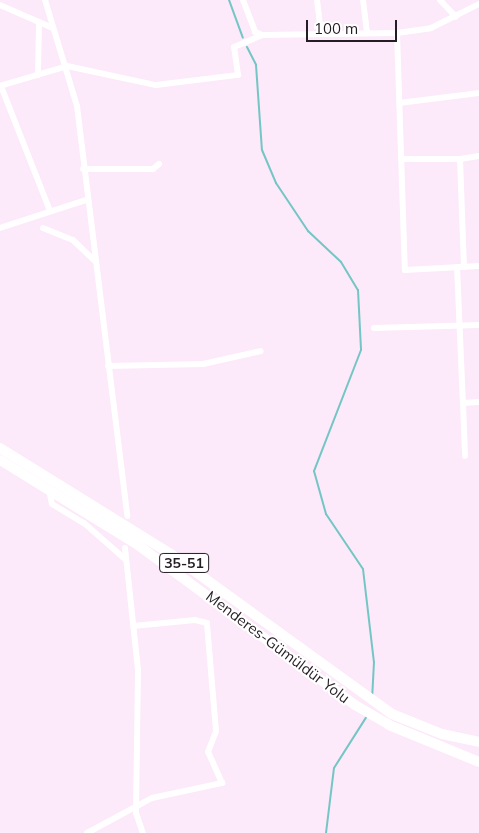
<!DOCTYPE html>
<meta charset="utf-8">
<style>
body{margin:0}
#map{position:relative;width:479px;height:833px;overflow:hidden;background:#fce9f9;font-family:Mulish,sans-serif}
div>[style]{position:absolute}
.stream>*{height:2px;margin:-1px;padding:0 1px;transform-origin:1px;border-radius:1px;background:#73c6c4}
.street>*{height:6px;margin:-3px;padding:0 3px;transform-origin:3px;border-radius:3px;background:#fff}
.primary>*{height:10px;margin:-5px;padding:0 5px;transform-origin:5px;border-radius:5px;background:#fff}
span{translate:-50% -50%;white-space:nowrap;text-align:center;line-height:1.15;-webkit-text-stroke:4px #fff;paint-order:stroke}
.shield-label span{padding:1px 4px;background:#fff;border:1px solid;border-radius:4px;-webkit-text-stroke-width:0}
.shield-label{font-size:14px;color:#251d24;font-weight:700}
.street-label{font-size:15px;color:#251d24}
.scale{position:absolute;left:306px;top:20px;width:91px;height:22px;box-sizing:border-box;border:2px solid #251d24;border-top:0;padding-left:6px;font-size:15px;line-height:18px;white-space:nowrap;color:#251d24;-webkit-text-stroke:4px #fff;paint-order:stroke}
</style>
<div id="map">
<div class="stream">
<i style="left:229px;top:0;width:40px;rotate:69.8deg"></i>
<i style="left:247px;top:47px;width:20px;rotate:63deg"></i>
<i style="left:256px;top:65px;width:85px;rotate:86deg"></i>
<i style="left:262px;top:150px;width:36px;rotate:67deg"></i>
<i style="left:276px;top:183px;width:58px;rotate:56.3deg"></i>
<i style="left:308px;top:231px;width:45px;rotate:43.2deg"></i>
<i style="left:341px;top:262px;width:33px;rotate:59deg"></i>
<i style="left:358px;top:290px;width:60px;rotate:87.1deg"></i>
<i style="left:361px;top:350px;width:130px;rotate:111.2deg"></i>
<i style="left:314px;top:471px;width:45px;rotate:74.4deg"></i>
<i style="left:326px;top:514px;width:66px;rotate:56.1deg"></i>
<i style="left:363px;top:569px;width:94px;rotate:83.3deg"></i>
<i style="left:374px;top:662px;width:33px;rotate:93deg"></i>
<i style="left:326px;top:833px;width:65px;rotate:-83deg"></i>
<i style="left:334px;top:768px;width:62px;rotate:-57.6deg"></i>
</div>
<div class="street">
<i style="left:45px;top:0;width:111px;rotate:73.2deg"></i>
<i style="left:77px;top:106px;width:413px;rotate:83deg"></i>
<i style="left:243px;top:0;width:34px;rotate:69deg"></i>
<i style="left:255px;top:32px;width:8px;rotate:23deg"></i>
<i style="left:262px;top:35px;width:135px;rotate:-0.8deg"></i>
<i style="left:397px;top:33px;width:34px;rotate:-8deg"></i>
<i style="left:431px;top:28px;width:54px;rotate:-26.6deg"></i>
<i style="left:317px;top:0;width:34px;rotate:83deg"></i>
<i style="left:363px;top:0;width:33px;rotate:83deg"></i>
<i style="left:440px;top:0;width:23px;rotate:47deg"></i>
<i style="left:0;top:5px;width:58px;rotate:23.5deg"></i>
<i style="left:397px;top:33px;width:237px;rotate:88.1deg"></i>
<i style="left:405px;top:270px;width:74px;rotate:-3.1deg"></i>
<i style="left:38px;top:75px;width:53px;rotate:-88.9deg"></i>
<i style="left:0;top:86px;width:70px;rotate:-16.6deg"></i>
<i style="left:67px;top:66px;width:91px;rotate:12.1deg"></i>
<i style="left:156px;top:85px;width:83px;rotate:-7deg"></i>
<i style="left:238px;top:75px;width:28px;rotate:-98deg"></i>
<i style="left:234px;top:47px;width:30px;rotate:-23deg"></i>
<i style="left:1px;top:86px;width:134px;rotate:68.6deg"></i>
<i style="left:399px;top:103px;width:81px;rotate:-7.1deg"></i>
<i style="left:402px;top:159px;width:58px"></i>
<i style="left:460px;top:159px;width:108px;rotate:87.9deg"></i>
<i style="left:460px;top:159px;width:19px;rotate:-9deg"></i>
<i style="left:83px;top:169px;width:70px"></i>
<i style="left:153px;top:169px;width:8px;rotate:-40deg"></i>
<i style="left:0;top:228px;width:90px;rotate:-18deg"></i>
<i style="left:43px;top:228px;width:32px;rotate:22deg"></i>
<i style="left:73px;top:240px;width:29px;rotate:44deg"></i>
<i style="left:457px;top:267px;width:136px;rotate:87.5deg"></i>
<i style="left:463px;top:403px;width:16px;rotate:-4deg"></i>
<i style="left:374px;top:328px;width:105px;rotate:-1.6deg"></i>
<i style="left:108px;top:366px;width:95px;rotate:-1.2deg"></i>
<i style="left:203px;top:364px;width:59px;rotate:-12.6deg"></i>
<i style="left:463px;top:403px;width:53px;rotate:87.8deg"></i>
<i style="left:49px;top:490px;width:14px;rotate:78deg"></i>
<i style="left:52px;top:504px;width:37px;rotate:31deg"></i>
<i style="left:84px;top:523px;width:56px;rotate:41.4deg"></i>
<i style="left:125px;top:548px;width:123px;rotate:83.9deg"></i>
<i style="left:138px;top:670px;width:143px;rotate:90.8deg"></i>
<i style="left:136px;top:813px;width:21px;rotate:71deg"></i>
<i style="left:87px;top:833px;width:74px;rotate:-28.3deg"></i>
<i style="left:152px;top:798px;width:72px;rotate:-12.1deg"></i>
<i style="left:222px;top:783px;width:34px;rotate:-114deg"></i>
<i style="left:208px;top:752px;width:22px;rotate:-69deg"></i>
<i style="left:216px;top:731px;width:108px;rotate:-94.8deg"></i>
<i style="left:207px;top:623px;width:12px;rotate:-166deg"></i>
<i style="left:195px;top:620px;width:62px;rotate:174.5deg"></i>
</div>
<div class="primary">
<i style="left:0;top:448px;width:201px;rotate:31.8deg"></i>
<i style="left:171px;top:554px;width:273px;rotate:35.9deg"></i>
<i style="left:392px;top:714px;width:54px;rotate:21.8deg"></i>
<i style="left:442px;top:734px;width:38px;rotate:12deg"></i>
<i style="left:0;top:460px;width:162px;rotate:31.6deg"></i>
<i style="left:138px;top:545px;width:270px;rotate:36.4deg"></i>
<i style="left:355px;top:705px;width:39px;rotate:30deg"></i>
<i style="left:389px;top:725px;width:97px;rotate:22.3deg"></i>
</div>
<div class="shield-label">
<span style="left:184px;top:563px">35-51</span>
</div>
<div class="street-label">
<span style="left:278px;top:647px;rotate:37deg">Menderes-Gümüldür Yolu</span>
</div>
<div class="scale">100 m</div>
</div>
